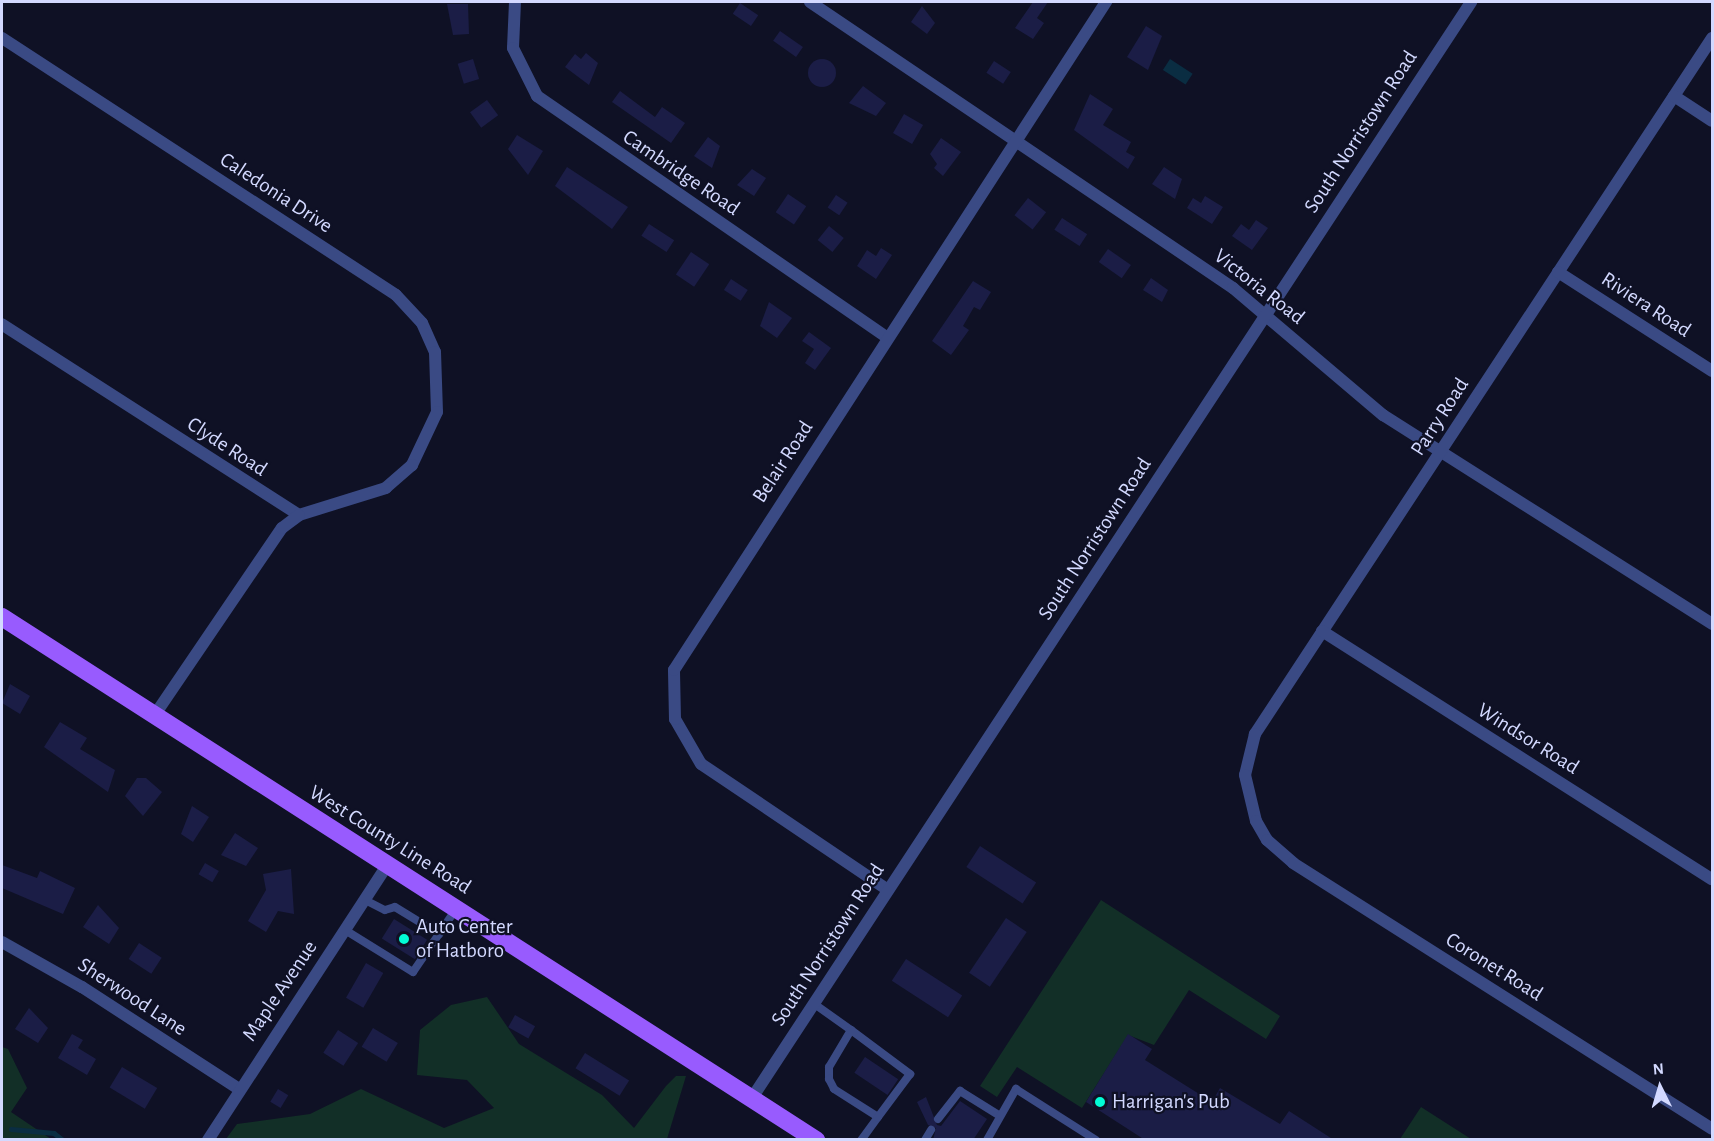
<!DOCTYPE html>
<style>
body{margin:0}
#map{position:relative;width:1714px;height:1141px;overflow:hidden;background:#0f1125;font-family:"Alegreya Sans",sans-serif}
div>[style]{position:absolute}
.green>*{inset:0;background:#122f27}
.water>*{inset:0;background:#0a2d42;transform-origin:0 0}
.stream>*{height:4.5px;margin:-2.25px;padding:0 2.25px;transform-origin:2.25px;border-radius:2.25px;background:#0a2d42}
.building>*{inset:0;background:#1b1d46;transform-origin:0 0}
.round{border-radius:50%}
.service>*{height:8px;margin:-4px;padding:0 4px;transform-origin:4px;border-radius:4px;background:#3a4a84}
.minor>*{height:12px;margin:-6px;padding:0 6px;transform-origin:6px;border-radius:6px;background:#3a4a84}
.tertiary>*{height:12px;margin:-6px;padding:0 6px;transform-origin:6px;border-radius:6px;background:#3a4a84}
.primary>*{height:18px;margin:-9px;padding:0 9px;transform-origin:9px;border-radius:9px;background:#985bfe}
.dots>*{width:16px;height:16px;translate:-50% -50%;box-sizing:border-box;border:3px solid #0f1125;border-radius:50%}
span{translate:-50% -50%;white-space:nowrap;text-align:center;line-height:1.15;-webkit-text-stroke:4.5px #0f1125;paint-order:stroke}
.street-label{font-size:21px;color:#d3d9ff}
.poi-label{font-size:21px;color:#d3d9ff}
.left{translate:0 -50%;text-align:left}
.frame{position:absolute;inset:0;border:3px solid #d3d9ff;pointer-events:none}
.north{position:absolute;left:1630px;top:1057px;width:60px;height:60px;-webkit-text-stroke:4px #0f1125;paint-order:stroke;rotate:355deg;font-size:16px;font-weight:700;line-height:24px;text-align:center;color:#d3d9ff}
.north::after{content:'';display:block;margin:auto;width:21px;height:27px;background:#d3d9ff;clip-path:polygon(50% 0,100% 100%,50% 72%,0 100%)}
</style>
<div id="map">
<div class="green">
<i style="clip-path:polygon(1101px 900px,1280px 1016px,1266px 1039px,1189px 990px,1154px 1045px,1128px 1035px,1082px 1108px,1017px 1067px,997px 1097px,980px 1086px)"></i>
<i style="clip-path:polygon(487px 997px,519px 1044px,602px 1095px,634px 1128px,666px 1086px,676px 1076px,686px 1076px,667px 1139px,226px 1139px,237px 1124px,310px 1114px,361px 1089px,444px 1128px,494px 1108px,467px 1080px,417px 1075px,420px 1030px,451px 1005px)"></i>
<i style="clip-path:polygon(2px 1047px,8px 1049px,27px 1088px,11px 1112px,51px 1139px,2px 1139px)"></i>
<i style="clip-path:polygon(1421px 1107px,1471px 1139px,1400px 1139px)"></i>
</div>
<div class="water">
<i style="left:1170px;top:59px;width:27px;height:13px;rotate:33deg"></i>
</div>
<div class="stream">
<i style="left:11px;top:1129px;width:43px;rotate:5.3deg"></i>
<i style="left:54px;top:1133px;width:11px;rotate:38deg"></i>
</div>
<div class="building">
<i style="clip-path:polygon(1033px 2px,1048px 2px,1037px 18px,1044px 23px,1033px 39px,1015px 28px)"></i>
<i style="left:740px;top:3px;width:22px;height:13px;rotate:34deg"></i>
<i style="clip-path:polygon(447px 4px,468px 4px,469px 34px,453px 35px)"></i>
<i style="clip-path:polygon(922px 6px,935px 23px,927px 34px,911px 22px)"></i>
<i style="clip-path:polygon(1146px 26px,1162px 36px,1148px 70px,1127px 57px)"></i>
<i style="left:780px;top:31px;width:28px;height:12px;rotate:35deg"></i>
<i style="clip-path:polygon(586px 53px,598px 63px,589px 85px,565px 67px,575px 54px,581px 59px)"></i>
<i style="left:473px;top:59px;width:21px;height:16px;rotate:73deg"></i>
<i class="round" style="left:808px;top:59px;width:28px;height:28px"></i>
<i style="left:994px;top:61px;width:20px;height:14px;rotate:33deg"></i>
<i style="clip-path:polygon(863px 86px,886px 103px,876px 116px,849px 103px)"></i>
<i style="clip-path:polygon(620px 91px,655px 117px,662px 107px,685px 123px,671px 143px,612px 102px)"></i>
<i style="clip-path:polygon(1090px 94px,1113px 109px,1103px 125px,1131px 142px,1126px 152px,1135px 157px,1128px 169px,1074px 130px)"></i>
<i style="left:487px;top:100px;width:19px;height:21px;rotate:54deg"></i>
<i style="left:904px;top:114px;width:22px;height:22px;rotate:30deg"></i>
<i style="clip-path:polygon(517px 135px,543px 151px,528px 175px,508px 149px)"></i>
<i style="clip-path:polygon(708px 137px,720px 146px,712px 168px,694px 156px)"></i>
<i style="clip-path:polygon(941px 138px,961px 152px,943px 176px,934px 168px,937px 164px,930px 154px)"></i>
<i style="clip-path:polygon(567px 167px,628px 207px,612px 229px,555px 186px)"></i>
<i style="clip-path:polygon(1164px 167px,1182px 179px,1175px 199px,1152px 184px)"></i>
<i style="clip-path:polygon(752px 169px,766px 178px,754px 196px,737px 185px)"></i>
<i style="left:788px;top:194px;width:22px;height:22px;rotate:34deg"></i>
<i style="left:836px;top:195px;width:14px;height:15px;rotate:34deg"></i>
<i style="clip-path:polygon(1205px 196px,1223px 207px,1212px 224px,1187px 208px,1193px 198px,1201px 203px)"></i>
<i style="left:1028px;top:198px;width:23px;height:22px;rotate:38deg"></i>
<i style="left:1062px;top:218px;width:30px;height:14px;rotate:33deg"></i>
<i style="clip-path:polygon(1256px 220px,1268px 228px,1252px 250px,1232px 236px,1241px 224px,1249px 230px)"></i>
<i style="left:649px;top:224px;width:30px;height:14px;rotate:33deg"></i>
<i style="left:829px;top:226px;width:19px;height:18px;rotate:39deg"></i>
<i style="clip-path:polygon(881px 248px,892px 255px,876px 279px,857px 266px,867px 250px,876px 256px)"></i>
<i style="left:1108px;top:249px;width:28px;height:16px;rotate:35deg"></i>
<i style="left:691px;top:252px;width:22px;height:27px;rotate:34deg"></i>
<i style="clip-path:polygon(1151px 278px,1168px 290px,1162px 302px,1143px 290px)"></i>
<i style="left:731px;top:279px;width:20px;height:13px;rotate:33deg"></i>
<i style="clip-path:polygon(973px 281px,991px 292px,980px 310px,974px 307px,963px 326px,969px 330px,951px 355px,932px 341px)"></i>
<i style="clip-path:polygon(769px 302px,792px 318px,777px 338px,760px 326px)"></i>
<i style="clip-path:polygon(809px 332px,831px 348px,815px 370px,805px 363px,814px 349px,802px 341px)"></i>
<i style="clip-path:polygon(10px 684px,30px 696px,20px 714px,2px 703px)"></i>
<i style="clip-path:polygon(60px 722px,87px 738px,80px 749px,115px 770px,108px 792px,44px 747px)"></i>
<i style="clip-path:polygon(137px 778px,146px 778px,162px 792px,143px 816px,125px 796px)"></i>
<i style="clip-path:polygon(192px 806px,209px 817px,193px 842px,181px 834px)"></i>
<i style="clip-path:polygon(235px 833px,258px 848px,246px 866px,221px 855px)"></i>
<i style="left:980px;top:846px;width:67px;height:25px;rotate:33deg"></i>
<i style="left:205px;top:863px;width:16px;height:13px;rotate:30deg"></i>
<i style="clip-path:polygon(2px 865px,37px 878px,40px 871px,75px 888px,63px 914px,2px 888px)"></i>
<i style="clip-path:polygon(291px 869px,294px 914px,278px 911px,266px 932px,248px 921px,266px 890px,263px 874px)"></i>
<i style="clip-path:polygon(98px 905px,119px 928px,109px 944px,83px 927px)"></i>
<i style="left:1006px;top:918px;width:25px;height:66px;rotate:34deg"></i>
<i style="left:394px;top:919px;width:39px;height:23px;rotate:32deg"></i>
<i style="left:139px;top:943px;width:27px;height:19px;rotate:33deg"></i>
<i style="left:906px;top:959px;width:67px;height:26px;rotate:33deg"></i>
<i style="left:366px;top:963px;width:20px;height:40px;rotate:30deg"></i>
<i style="clip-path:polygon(29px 1008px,48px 1028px,38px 1043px,15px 1029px)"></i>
<i style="left:515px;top:1015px;width:23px;height:14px;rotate:29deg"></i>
<i style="left:373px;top:1028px;width:29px;height:22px;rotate:31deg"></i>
<i style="left:338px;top:1030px;width:24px;height:27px;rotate:33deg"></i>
<i style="clip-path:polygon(72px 1034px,83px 1040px,78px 1048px,96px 1059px,87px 1075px,58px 1058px)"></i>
<i style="clip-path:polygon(1128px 1034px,1152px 1049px,1145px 1060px,1212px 1102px,1220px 1088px,1280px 1124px,1289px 1111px,1334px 1140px,1145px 1140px,1086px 1102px)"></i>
<i style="left:585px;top:1053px;width:52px;height:18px;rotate:32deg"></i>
<i style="left:865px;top:1057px;width:40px;height:19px;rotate:34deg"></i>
<i style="left:122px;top:1067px;width:41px;height:24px;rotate:31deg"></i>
<i style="left:278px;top:1089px;width:12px;height:15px;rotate:31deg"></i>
<i style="clip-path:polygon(926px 1097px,937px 1125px,941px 1126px,960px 1101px,987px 1119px,973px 1140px,933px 1140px,936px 1128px,928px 1125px,917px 1102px)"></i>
</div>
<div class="service">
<i style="left:365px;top:900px;width:22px;rotate:27deg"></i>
<i style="left:385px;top:910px;width:10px;rotate:-17deg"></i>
<i style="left:395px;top:907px;width:52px;rotate:31.5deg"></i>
<i style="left:345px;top:930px;width:80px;rotate:31.7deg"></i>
<i style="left:413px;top:972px;width:76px;rotate:-55.7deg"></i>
<i style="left:813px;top:1003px;width:47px;rotate:35.4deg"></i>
<i style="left:851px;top:1030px;width:43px;rotate:120.7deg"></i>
<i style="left:829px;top:1067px;width:12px;rotate:90deg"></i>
<i style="left:829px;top:1079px;width:11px;rotate:63deg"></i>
<i style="left:834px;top:1089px;width:52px;rotate:32.5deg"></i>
<i style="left:878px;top:1117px;width:29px;rotate:126deg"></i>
<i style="left:851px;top:1030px;width:74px;rotate:36.7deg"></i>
<i style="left:910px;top:1074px;width:54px;rotate:126.7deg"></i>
<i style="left:938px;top:1119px;width:36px;rotate:-52deg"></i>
<i style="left:960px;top:1091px;width:44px;rotate:31.9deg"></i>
<i style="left:925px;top:1140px;width:12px;rotate:-59deg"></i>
<i style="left:987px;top:1140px;width:59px;rotate:-60.4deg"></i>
<i style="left:1016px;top:1089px;width:95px;rotate:32.5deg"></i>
</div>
<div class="minor">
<i style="left:515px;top:2px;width:46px;rotate:92.5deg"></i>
<i style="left:513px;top:48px;width:54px;rotate:63.4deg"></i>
<i style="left:537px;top:96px;width:426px;rotate:34.6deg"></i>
<i style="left:810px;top:2px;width:511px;rotate:34.06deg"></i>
<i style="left:1233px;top:288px;width:197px;rotate:40.3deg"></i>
<i style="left:1383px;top:415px;width:390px;rotate:32.4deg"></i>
<i style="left:2px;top:38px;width:470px;rotate:33.1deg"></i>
<i style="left:396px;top:295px;width:38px;rotate:47deg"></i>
<i style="left:422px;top:323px;width:32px;rotate:66deg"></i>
<i style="left:435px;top:352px;width:60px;rotate:88.1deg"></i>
<i style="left:437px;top:412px;width:59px;rotate:115.3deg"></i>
<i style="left:412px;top:465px;width:35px;rotate:139deg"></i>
<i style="left:386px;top:488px;width:91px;rotate:162.8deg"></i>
<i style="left:299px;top:515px;width:353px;rotate:-147.3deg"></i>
<i style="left:1712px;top:38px;width:833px;rotate:123.29deg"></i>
<i style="left:1255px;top:734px;width:42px;rotate:103.7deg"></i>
<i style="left:1245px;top:775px;width:47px;rotate:76.6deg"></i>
<i style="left:1256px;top:821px;width:22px;rotate:60deg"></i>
<i style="left:1267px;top:840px;width:35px;rotate:41deg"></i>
<i style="left:1293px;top:863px;width:496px;rotate:32.4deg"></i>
<i style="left:1674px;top:96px;width:45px;rotate:33.3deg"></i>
<i style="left:1558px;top:272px;width:183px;rotate:32.7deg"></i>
<i style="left:1322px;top:631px;width:462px;rotate:32.5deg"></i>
<i style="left:154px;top:716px;width:227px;rotate:-55.8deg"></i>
<i style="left:282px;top:528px;width:21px;rotate:-37deg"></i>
<i style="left:888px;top:890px;width:225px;rotate:-146deg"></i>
<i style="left:701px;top:764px;width:52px;rotate:-120deg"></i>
<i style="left:675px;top:719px;width:49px;rotate:-91.2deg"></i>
<i style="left:674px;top:670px;width:796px;rotate:-57.11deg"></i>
<i style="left:2px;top:942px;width:92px;rotate:29.4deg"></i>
<i style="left:82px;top:987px;width:187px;rotate:33deg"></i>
</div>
<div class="tertiary">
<i style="left:752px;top:1098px;width:1311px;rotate:-56.73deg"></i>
<i style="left:208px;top:1140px;width:328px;rotate:-56.9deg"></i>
</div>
<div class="primary">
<i style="left:2px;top:617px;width:968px;rotate:32.72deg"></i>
</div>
<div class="dots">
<i style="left:404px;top:939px;background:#02fcd6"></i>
<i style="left:1100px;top:1102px;background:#02fcd6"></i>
</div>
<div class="street-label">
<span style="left:1361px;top:132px;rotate:-57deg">South Norristown Road</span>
<span style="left:681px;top:173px;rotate:34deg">Cambridge Road</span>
<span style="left:276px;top:193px;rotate:33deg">Caledonia Drive</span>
<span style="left:1259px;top:287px;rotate:38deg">Victoria Road</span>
<span style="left:1646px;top:305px;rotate:33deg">Riviera Road</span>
<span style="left:1440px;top:417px;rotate:-57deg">Parry Road</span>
<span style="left:227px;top:447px;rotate:33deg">Clyde Road</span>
<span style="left:783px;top:462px;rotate:-57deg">Belair Road</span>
<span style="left:1095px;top:539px;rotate:-57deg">South Norristown Road</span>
<span style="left:1528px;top:739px;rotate:32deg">Windsor Road</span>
<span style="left:390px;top:840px;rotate:32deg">West County Line Road</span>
<span style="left:828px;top:945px;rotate:-57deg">South Norristown Road</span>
<span style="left:1494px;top:967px;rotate:32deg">Coronet Road</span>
<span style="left:280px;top:991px;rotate:-56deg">Maple Avenue</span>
<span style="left:132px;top:997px;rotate:33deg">Sherwood Lane</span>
</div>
<div class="poi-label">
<span class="left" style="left:416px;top:939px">Auto Center<br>of Hatboro</span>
<span class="left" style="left:1112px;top:1102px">Harrigan's Pub</span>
</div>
<div class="frame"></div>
<div class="north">N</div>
</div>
